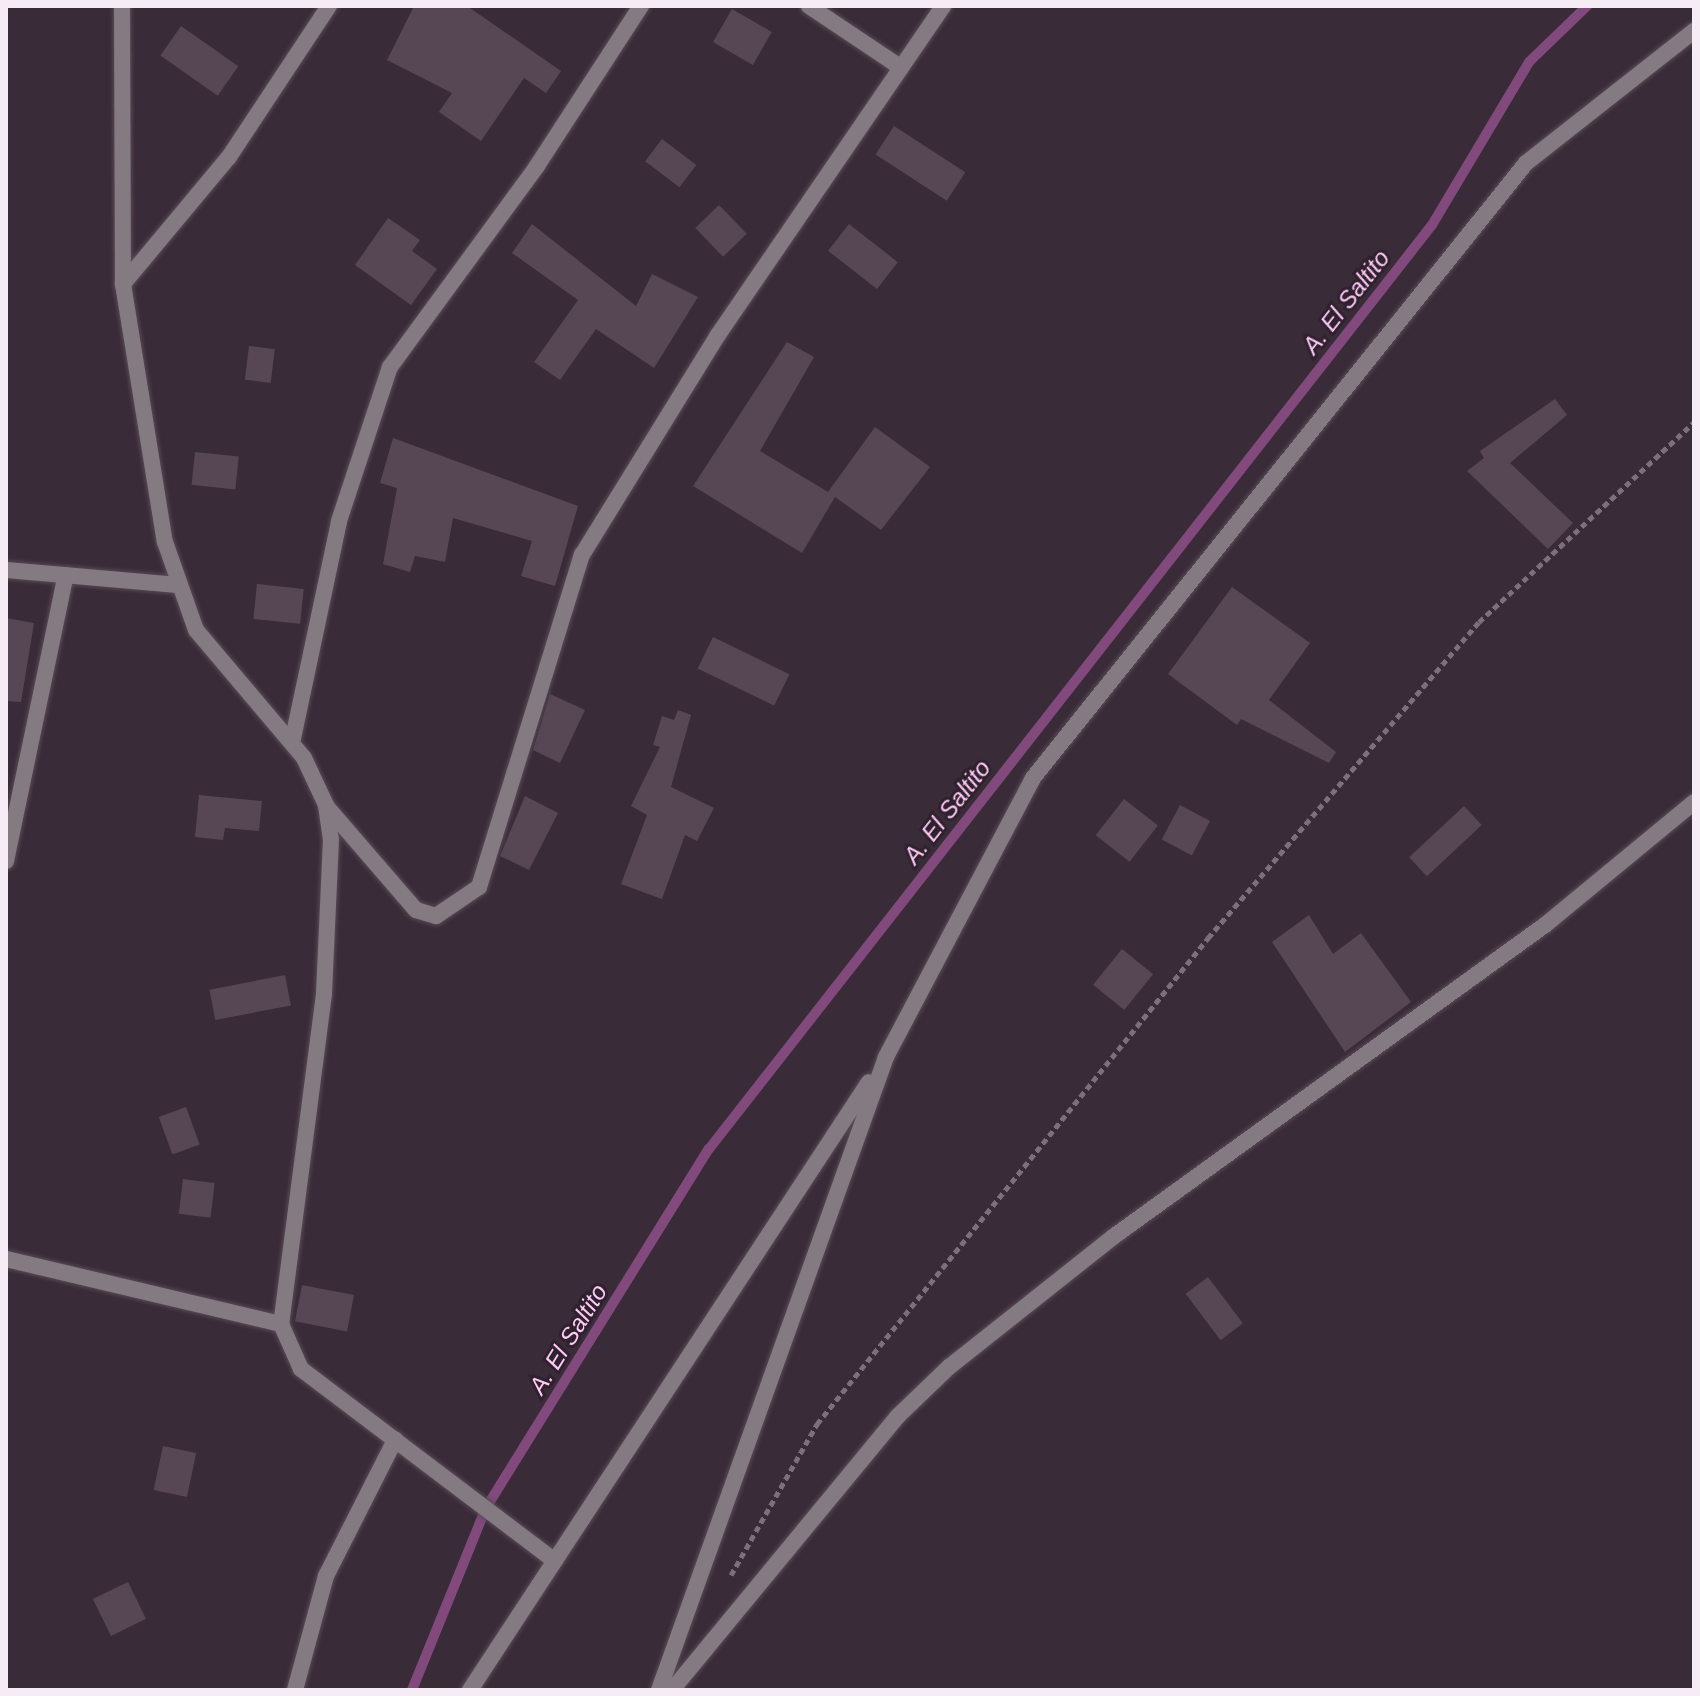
<!DOCTYPE html>
<style>
body{margin:0}
#map{position:relative;width:1700px;height:1696px;overflow:hidden;background:#3a2b38;font-family:Arial,sans-serif}
div>[style]{position:absolute}
.stream>*{height:10px;margin:-5px;padding:0 5px;transform-origin:5px;border-radius:5px;background:#824a7c}
.building>*{inset:0;background:#574755;transform-origin:0 0}
.path>*{height:5px;margin-top:-2.5px;transform-origin:0;background:repeating-linear-gradient(90deg,#7d707c 0 6px,transparent 0 10px)}
.roads{filter:drop-shadow(0 0 2px #584a56) drop-shadow(0 0 2px #584a56)}
.street>*{height:16px;margin:-8px;padding:0 8px;transform-origin:8px;border-radius:8px;background:#837b81}
span{translate:-50% -50%;white-space:nowrap;text-align:center;line-height:1.15;-webkit-text-stroke:6px #2f212d;paint-order:stroke}
.water-label{font-size:24px;color:#fecbf7;font-style:italic}
.frame{position:absolute;inset:0;border:8px solid #f6ecf5;pointer-events:none}
</style>
<div id="map">
<div class="stream">
<i style="left:412px;top:1690px;width:196px;rotate:-67.9deg"></i>
<i style="left:486px;top:1508px;width:423px;rotate:-58.2deg"></i>
<i style="left:709px;top:1149px;width:1173px;rotate:-51.96deg"></i>
<i style="left:1432px;top:225px;width:190px;rotate:-59.2deg"></i>
<i style="left:1529px;top:62px;width:81px;rotate:-44deg"></i>
</div>
<div class="building">
<i style="clip-path:polygon(414px 6px,467px 6px,561px 71px,546px 93px,524px 78px,481px 141px,439px 112px,452px 93px,387px 60px)"></i>
<i style="left:732px;top:9px;width:46px;height:38px;rotate:30deg"></i>
<i style="left:181px;top:26px;width:70px;height:36px;rotate:35deg"></i>
<i style="left:894px;top:126px;width:85px;height:34px;rotate:33deg"></i>
<i style="left:662px;top:139px;width:43px;height:28px;rotate:37deg"></i>
<i style="left:719px;top:205px;width:40px;height:33px;rotate:46deg"></i>
<i style="clip-path:polygon(388px 218px,420px 240px,412px 251px,437px 269px,411px 305px,355px 265px)"></i>
<i style="clip-path:polygon(532px 224px,636px 306px,652px 274px,698px 297px,654px 368px,596px 329px,560px 380px,534px 362px,578px 300px,512px 253px)"></i>
<i style="left:849px;top:224px;width:62px;height:34px;rotate:38deg"></i>
<i style="clip-path:polygon(787px 342px,814px 357px,760px 451px,828px 492px,875px 427px,930px 467px,881px 530px,835px 497px,802px 553px,693px 486px)"></i>
<i style="left:249px;top:346px;width:26px;height:34px;rotate:7deg"></i>
<i style="clip-path:polygon(1555px 399px,1567px 415px,1510px 463px,1573px 523px,1548px 549px,1467px 471px,1484px 458px,1480px 451px)"></i>
<i style="clip-path:polygon(393px 438px,578px 506px,555px 586px,521px 576px,532px 541px,453px 518px,445px 562px,415px 556px,410px 572px,383px 564px,397px 488px,380px 483px)"></i>
<i style="left:195px;top:452px;width:44px;height:33px;rotate:6deg"></i>
<i style="left:257px;top:584px;width:47px;height:35px;rotate:6deg"></i>
<i style="clip-path:polygon(1232px 587px,1310px 643px,1269px 700px,1336px 752px,1329px 763px,1241px 719px,1237px 725px,1168px 674px)"></i>
<i style="clip-path:polygon(6px 618px,34px 623px,21px 702px,6px 701px)"></i>
<i style="left:713px;top:637px;width:85px;height:35px;rotate:26deg"></i>
<i style="clip-path:polygon(550px 694px,585px 710px,560px 763px,533px 750px)"></i>
<i style="clip-path:polygon(678px 710px,691px 715px,671px 787px,714px 808px,697px 841px,685px 835px,662px 899px,621px 884px,647px 815px,631px 806px,660px 747px,653px 745px,662px 716px,674px 720px)"></i>
<i style="clip-path:polygon(199px 795px,262px 801px,259px 831px,225px 828px,223px 840px,195px 837px)"></i>
<i style="clip-path:polygon(525px 796px,558px 813px,529px 870px,500px 856px)"></i>
<i style="left:1124px;top:799px;width:43px;height:46px;rotate:38deg"></i>
<i style="left:1180px;top:805px;width:34px;height:39px;rotate:28deg"></i>
<i style="left:1464px;top:806px;width:26px;height:75px;rotate:47deg"></i>
<i style="clip-path:polygon(1309px 915px,1333px 954px,1361px 933px,1411px 1002px,1345px 1052px,1272px 942px)"></i>
<i style="left:1122px;top:949px;width:40px;height:46px;rotate:39deg"></i>
<i style="left:285px;top:975px;width:31px;height:77px;rotate:79deg"></i>
<i style="left:186px;top:1107px;width:40px;height:29px;rotate:70deg"></i>
<i style="left:183px;top:1179px;width:32px;height:35px;rotate:7deg"></i>
<i style="left:1208px;top:1277px;width:58px;height:28px;rotate:53deg"></i>
<i style="left:302px;top:1285px;width:53px;height:37px;rotate:11deg"></i>
<i style="left:163px;top:1446px;width:34px;height:45px;rotate:12deg"></i>
<i style="left:128px;top:1582px;width:41px;height:39px;rotate:64deg"></i>
</div>
<div class="path">
<i style="left:731px;top:1575px;width:174px;rotate:-60.3deg"></i>
<i style="left:817px;top:1424px;width:624px;rotate:-51.18deg"></i>
<i style="left:1208px;top:938px;width:416px;rotate:-49.4deg"></i>
<i style="left:1479px;top:622px;width:294px;rotate:-42.9deg"></i>
</div>
<div class="roads">
<div class="street">
<i style="left:122px;top:6px;width:278px;rotate:89.8deg"></i>
<i style="left:123px;top:284px;width:261px;rotate:80.8deg"></i>
<i style="left:165px;top:542px;width:93px;rotate:70.6deg"></i>
<i style="left:196px;top:630px;width:167px;rotate:49.8deg"></i>
<i style="left:304px;top:758px;width:52px;rotate:64.9deg"></i>
<i style="left:326px;top:805px;width:34px;rotate:82deg"></i>
<i style="left:331px;top:839px;width:155px;rotate:92.6deg"></i>
<i style="left:324px;top:994px;width:333px;rotate:97.4deg"></i>
<i style="left:281px;top:1324px;width:49px;rotate:66deg"></i>
<i style="left:301px;top:1369px;width:318px;rotate:37.1deg"></i>
<i style="left:809px;top:6px;width:110px;rotate:33.8deg"></i>
<i style="left:123px;top:284px;width:165px;rotate:-50.2deg"></i>
<i style="left:229px;top:157px;width:181px;rotate:-56.5deg"></i>
<i style="left:6px;top:570px;width:173px;rotate:5deg"></i>
<i style="left:292px;top:743px;width:227px;rotate:-78deg"></i>
<i style="left:339px;top:521px;width:162px;rotate:-71.7deg"></i>
<i style="left:390px;top:367px;width:249px;rotate:-53.8deg"></i>
<i style="left:537px;top:166px;width:191px;rotate:-57deg"></i>
<i style="left:327px;top:807px;width:136px;rotate:49.2deg"></i>
<i style="left:416px;top:910px;width:21px;rotate:17deg"></i>
<i style="left:436px;top:916px;width:52px;rotate:-34deg"></i>
<i style="left:479px;top:887px;width:348px;rotate:-72.8deg"></i>
<i style="left:582px;top:555px;width:259px;rotate:-58.3deg"></i>
<i style="left:718px;top:335px;width:399px;rotate:-55.6deg"></i>
<i style="left:6px;top:861px;width:292px;rotate:-78.2deg"></i>
<i style="left:6px;top:1259px;width:283px;rotate:13.3deg"></i>
<i style="left:295px;top:1690px;width:118px;rotate:-74.8deg"></i>
<i style="left:326px;top:1576px;width:153px;rotate:-63.1deg"></i>
<i style="left:470px;top:1690px;width:727px;rotate:-56.73deg"></i>
<i style="left:659px;top:1690px;width:672px;rotate:-70.27deg"></i>
<i style="left:886px;top:1057px;width:315px;rotate:-62.2deg"></i>
<i style="left:1033px;top:778px;width:788px;rotate:-51.28deg"></i>
<i style="left:1526px;top:163px;width:214px;rotate:-38.2deg"></i>
<i style="left:672px;top:1690px;width:355px;rotate:-50.5deg"></i>
<i style="left:898px;top:1416px;width:71px;rotate:-43.9deg"></i>
<i style="left:949px;top:1367px;width:209px;rotate:-38.4deg"></i>
<i style="left:1113px;top:1237px;width:533px;rotate:-35.84deg"></i>
<i style="left:1545px;top:925px;width:193px;rotate:-39.5deg"></i>
</div>
</div>
<div class="water-label">
<span style="left:1346px;top:302px;rotate:-52deg">A. El Saltito</span>
<span style="left:947px;top:812px;rotate:-52deg">A. El Saltito</span>
<span style="left:568px;top:1339px;rotate:-58deg">A. El Saltito</span>
</div>
<div class="frame"></div>
</div>
